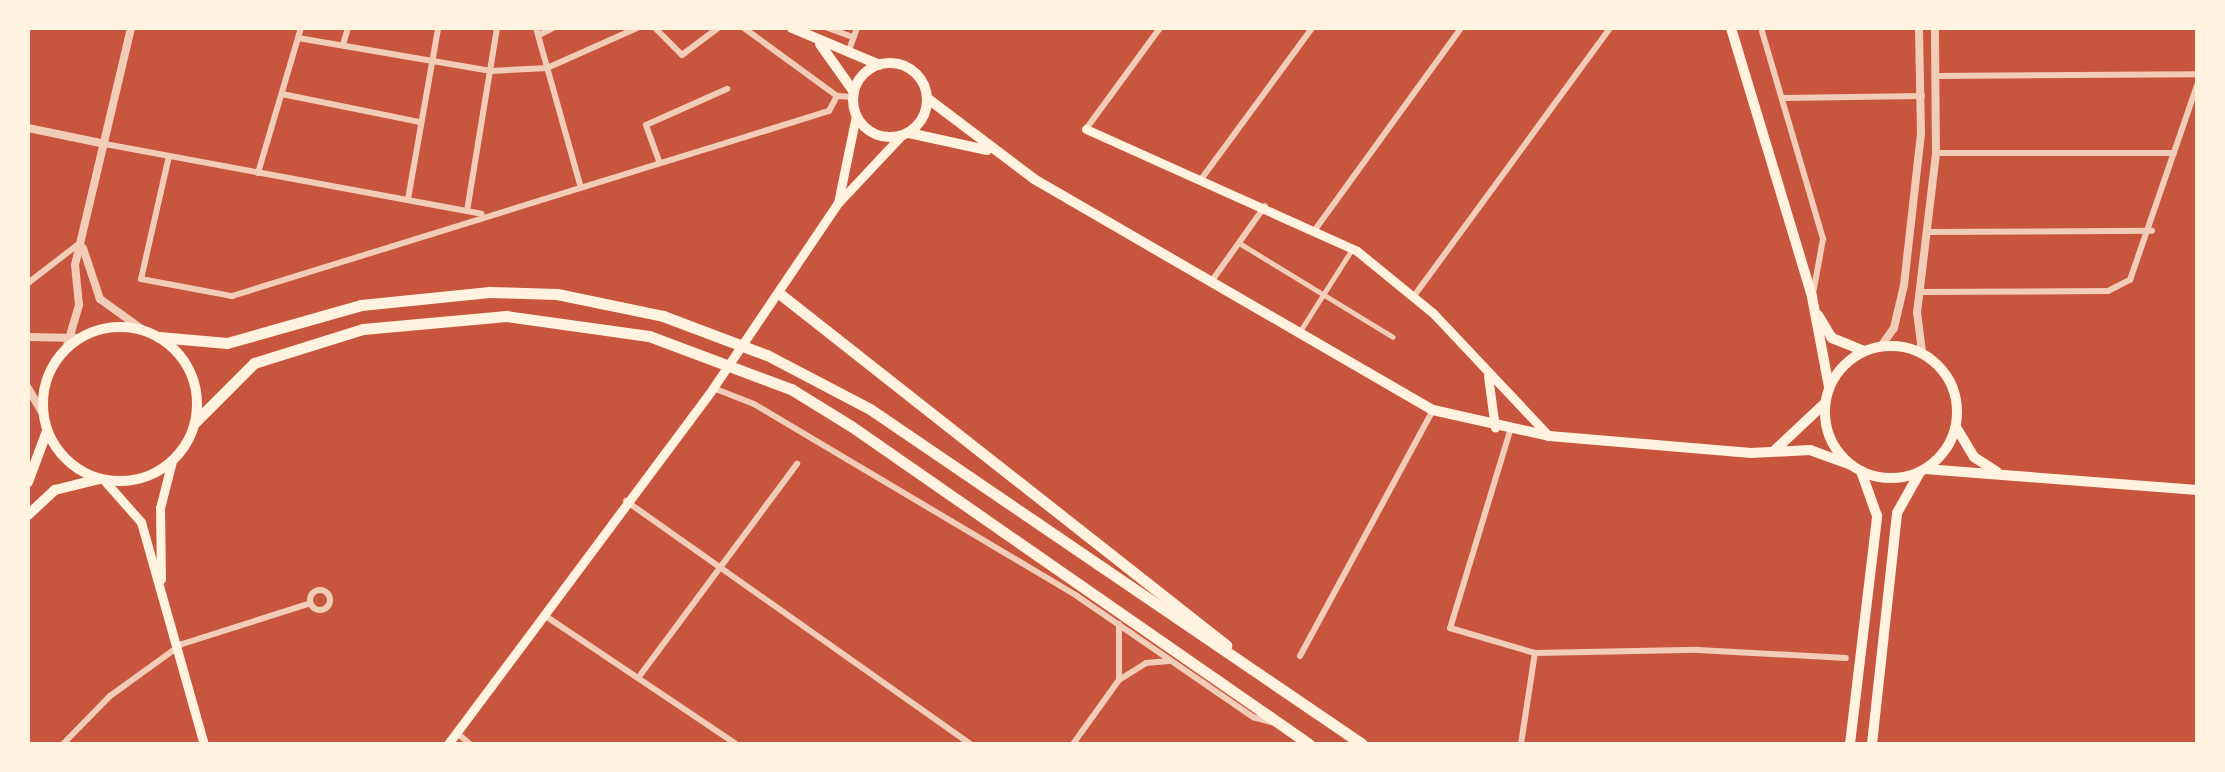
<!DOCTYPE html>
<style>
body{margin:0}
#map{position:relative;width:2225px;height:772px;overflow:hidden;background:#c8553d;font-family:"IBM Plex Sans",sans-serif}
div>[style]{position:absolute}
.pedestrian>*{height:5px;margin:-2.5px;padding:0 2.5px;transform-origin:2.5px;border-radius:2.5px;background:#f1ccb7}
.minor>*{height:6px;margin:-3px;padding:0 3px;transform-origin:3px;border-radius:3px;background:#f1ccb7}
.minor>.ring{margin:-3px;padding:0;box-sizing:content-box;background:none;border:6px solid #f1ccb7;border-radius:50%}
.tertiary>*{height:8px;margin:-4px;padding:0 4px;transform-origin:4px;border-radius:4px;background:#f1ccb7}
.secondary>*{height:9px;margin:-4.5px;padding:0 4.5px;transform-origin:4.5px;border-radius:4.5px;background:#fff3e0}
.primary>*{height:10px;margin:-5px;padding:0 5px;transform-origin:5px;border-radius:5px;background:#fff3e0}
.primary>.ring{margin:-5px;padding:0;box-sizing:content-box;background:none;border:10px solid #fff3e0;border-radius:50%}
.trunk>*{height:11px;margin:-5.5px;padding:0 5.5px;transform-origin:5.5px;border-radius:5.5px;background:#fff3e0}
span{translate:-50% -50%;white-space:nowrap;text-align:center;line-height:1.15;-webkit-text-stroke:7px #fff3e0;paint-order:stroke}
.frame{position:absolute;inset:0;border:30px solid #fff3e0;pointer-events:none}
</style>
<div id="map">
<div class="pedestrian">
<i style="left:1239px;top:243px;width:180px;rotate:31.4deg"></i>
<i style="left:1300px;top:331px;width:97px;rotate:-57.6deg"></i>
</div>
<div class="minor">
<i style="left:536px;top:28px;width:163px;rotate:74.3deg"></i>
<i style="left:655px;top:28px;width:38px;rotate:45deg"></i>
<i style="left:682px;top:55px;width:45px;rotate:-36.9deg"></i>
<i style="left:744px;top:28px;width:115px;rotate:36.2deg"></i>
<i style="left:828px;top:28px;width:27px;rotate:20deg"></i>
<i style="left:1761px;top:28px;width:220px;rotate:73.6deg"></i>
<i style="left:1823px;top:239px;width:56px;rotate:100.3deg"></i>
<i style="left:539px;top:35px;width:16px;rotate:-27deg"></i>
<i style="left:298px;top:38px;width:196px;rotate:9.7deg"></i>
<i style="left:491px;top:71px;width:56px;rotate:-3.1deg"></i>
<i style="left:547px;top:68px;width:98px;rotate:-24deg"></i>
<i style="left:343px;top:45px;width:18px;rotate:-74deg"></i>
<i style="left:849px;top:50px;width:23px;rotate:-70deg"></i>
<i style="left:1937px;top:76px;width:260px;rotate:-0.4deg"></i>
<i style="left:282px;top:94px;width:141px;rotate:11.5deg"></i>
<i style="left:837px;top:96px;width:16px;rotate:4deg"></i>
<i style="left:1782px;top:98px;width:140px;rotate:-0.8deg"></i>
<i style="left:1086px;top:129px;width:125px;rotate:-53.8deg"></i>
<i style="left:105px;top:144px;width:383px;rotate:10.5deg"></i>
<i style="left:1936px;top:153px;width:238px"></i>
<i style="left:169px;top:156px;width:126px;rotate:102.8deg"></i>
<i style="left:141px;top:279px;width:93px;rotate:10.6deg"></i>
<i style="left:232px;top:296px;width:625px;rotate:-17.22deg"></i>
<i style="left:829px;top:111px;width:17px;rotate:-62deg"></i>
<i style="left:659px;top:161px;width:38px;rotate:-110deg"></i>
<i style="left:646px;top:125px;width:89px;rotate:-24deg"></i>
<i style="left:258px;top:173px;width:151px;rotate:-73.5deg"></i>
<i style="left:1202px;top:178px;width:186px;rotate:-53.7deg"></i>
<i style="left:408px;top:199px;width:174px;rotate:-80deg"></i>
<i style="left:467px;top:211px;width:185px;rotate:-80.7deg"></i>
<i style="left:1317px;top:227px;width:246px;rotate:-54.1deg"></i>
<i style="left:1926px;top:232px;width:226px;rotate:-0.3deg"></i>
<i style="left:1211px;top:282px;width:93px;rotate:-54.6deg"></i>
<i style="left:28px;top:283px;width:66px;rotate:-37.6deg"></i>
<i style="left:1920px;top:292px;width:188px;rotate:-0.3deg"></i>
<i style="left:2108px;top:291px;width:25px;rotate:-27deg"></i>
<i style="left:2130px;top:280px;width:206px;rotate:-71deg"></i>
<i style="left:1414px;top:296px;width:332px;rotate:-53.8deg"></i>
<i style="left:713px;top:388px;width:44px;rotate:21.3deg"></i>
<i style="left:754px;top:404px;width:376px;rotate:30.7deg"></i>
<i style="left:1077px;top:596px;width:214px;rotate:34.5deg"></i>
<i style="left:1253px;top:717px;width:19px;rotate:16deg"></i>
<i style="left:1510px;top:431px;width:206px;rotate:106.9deg"></i>
<i style="left:1450px;top:628px;width:89px;rotate:16.4deg"></i>
<i style="left:1535px;top:653px;width:163px;rotate:-1.1deg"></i>
<i style="left:1698px;top:650px;width:148px;rotate:3.1deg"></i>
<i style="left:626px;top:501px;width:421px;rotate:35.2deg"></i>
<i class="ring" style="left:310px;top:590px;width:14px;height:14px"></i>
<i style="left:544px;top:615px;width:231px;rotate:33.9deg"></i>
<i style="left:1300px;top:656px;width:280px;rotate:-61.6deg"></i>
<i style="left:641px;top:674px;width:262px;rotate:-53.4deg"></i>
<i style="left:1119px;top:680px;width:32px;rotate:-32deg"></i>
<i style="left:1146px;top:663px;width:23px;rotate:-5deg"></i>
<i style="left:456px;top:732px;width:18px;rotate:41deg"></i>
<i style="left:63px;top:744px;width:67px;rotate:-45.6deg"></i>
<i style="left:110px;top:696px;width:89px;rotate:-35.8deg"></i>
<i style="left:182px;top:644px;width:135px;rotate:-17.6deg"></i>
<i style="left:1073px;top:744px;width:79px;rotate:-54.3deg"></i>
<i style="left:1119px;top:680px;width:56px;rotate:-90deg"></i>
<i style="left:1521px;top:744px;width:92px;rotate:-81.3deg"></i>
</div>
<div class="tertiary">
<i style="left:28px;top:128px;width:79px;rotate:11.7deg"></i>
<i style="left:83px;top:248px;width:54px;rotate:71.6deg"></i>
<i style="left:100px;top:299px;width:57px;rotate:35.7deg"></i>
<i style="left:28px;top:337px;width:51px;rotate:1.1deg"></i>
<i style="left:1881px;top:346px;width:22px;rotate:-54deg"></i>
<i style="left:1894px;top:328px;width:44px;rotate:-76.9deg"></i>
<i style="left:1904px;top:285px;width:152px;rotate:-83.6deg"></i>
<i style="left:1921px;top:134px;width:106px;rotate:-91.1deg"></i>
<i style="left:66px;top:349px;width:46px;rotate:-73.5deg"></i>
<i style="left:79px;top:305px;width:40px;rotate:-95.7deg"></i>
<i style="left:75px;top:265px;width:244px;rotate:-76.7deg"></i>
<i style="left:1922px;top:352px;width:39px;rotate:-97deg"></i>
<i style="left:1917px;top:313px;width:161px;rotate:-83.2deg"></i>
<i style="left:1936px;top:153px;width:125px;rotate:-90.5deg"></i>
<i style="left:28px;top:388px;width:30px;rotate:60deg"></i>
</div>
<div class="secondary">
<i style="left:1086px;top:129px;width:297px;rotate:24.2deg"></i>
<i style="left:1357px;top:251px;width:98px;rotate:39.2deg"></i>
<i style="left:1433px;top:313px;width:169px;rotate:46.7deg"></i>
<i style="left:838px;top:203px;width:90px;rotate:-78.4deg"></i>
<i style="left:1488px;top:376px;width:52px;rotate:82.3deg"></i>
<i style="left:103px;top:479px;width:57px;rotate:48.5deg"></i>
<i style="left:141px;top:522px;width:231px;rotate:74.2deg"></i>
<i style="left:161px;top:579px;width:71px;rotate:-90.8deg"></i>
<i style="left:160px;top:508px;width:49px;rotate:-75.7deg"></i>
<i style="left:448px;top:744px;width:444px;rotate:-53.3deg"></i>
<i style="left:713px;top:388px;width:223px;rotate:-56deg"></i>
<i style="left:838px;top:203px;width:92px;rotate:-46.8deg"></i>
</div>
<div class="primary">
<i style="left:792px;top:28px;width:95px;rotate:22.8deg"></i>
<i style="left:1731px;top:28px;width:281px;rotate:73.2deg"></i>
<i style="left:1812px;top:297px;width:92px;rotate:79.3deg"></i>
<i style="left:820px;top:44px;width:59px;rotate:54.7deg"></i>
<i class="ring" style="left:853px;top:63px;width:64px;height:64px"></i>
<i style="left:927px;top:98px;width:134px;rotate:37.1deg"></i>
<i style="left:1034px;top:179px;width:461px;rotate:30.1deg"></i>
<i style="left:1433px;top:410px;width:119px;rotate:12.6deg"></i>
<i style="left:1549px;top:436px;width:203px;rotate:4.8deg"></i>
<i style="left:1751px;top:453px;width:59px;rotate:-2.9deg"></i>
<i style="left:1810px;top:450px;width:44px;rotate:20.1deg"></i>
<i style="left:909px;top:133px;width:80px;rotate:12.3deg"></i>
<i style="left:1818px;top:315px;width:27px;rotate:59deg"></i>
<i style="left:1832px;top:338px;width:35px;rotate:22deg"></i>
<i class="ring" style="left:43px;top:327px;width:144px;height:144px"></i>
<i class="ring" style="left:1825px;top:346px;width:122px;height:122px"></i>
<i style="left:1956px;top:427px;width:35px;rotate:59deg"></i>
<i style="left:1974px;top:457px;width:27px;rotate:33deg"></i>
<i style="left:1776px;top:449px;width:66px;rotate:-43.2deg"></i>
<i style="left:1925px;top:469px;width:273px;rotate:4.4deg"></i>
<i style="left:28px;top:482px;width:54px;rotate:-69.6deg"></i>
<i style="left:28px;top:515px;width:37px;rotate:-43deg"></i>
<i style="left:55px;top:490px;width:45px;rotate:-14deg"></i>
<i style="left:1850px;top:744px;width:230px;rotate:-83.2deg"></i>
<i style="left:1877px;top:516px;width:48px;rotate:-109.6deg"></i>
<i style="left:1872px;top:744px;width:232px;rotate:-83.8deg"></i>
<i style="left:1897px;top:513px;width:47px;rotate:-60.7deg"></i>
</div>
<div class="trunk">
<i style="left:780px;top:294px;width:568px;rotate:38.2deg"></i>
<i style="left:159px;top:337px;width:68px;rotate:5deg"></i>
<i style="left:227px;top:343px;width:139px;rotate:-15.8deg"></i>
<i style="left:361px;top:305px;width:129px;rotate:-5.8deg"></i>
<i style="left:489px;top:292px;width:68px;rotate:1.7deg"></i>
<i style="left:557px;top:294px;width:108px;rotate:11.7deg"></i>
<i style="left:663px;top:316px;width:111px;rotate:20.6deg"></i>
<i style="left:767px;top:355px;width:116px;rotate:27.7deg"></i>
<i style="left:870px;top:409px;width:595px;rotate:34.25deg"></i>
<i style="left:195px;top:422px;width:83px;rotate:-45deg"></i>
<i style="left:254px;top:363px;width:114px;rotate:-17.3deg"></i>
<i style="left:363px;top:329px;width:144px;rotate:-5.2deg"></i>
<i style="left:506px;top:316px;width:144px;rotate:8deg"></i>
<i style="left:649px;top:336px;width:152px;rotate:20.5deg"></i>
<i style="left:791px;top:389px;width:70px;rotate:31.7deg"></i>
<i style="left:851px;top:426px;width:558px;rotate:34.77deg"></i>
</div>
<div class="frame"></div>
</div>
